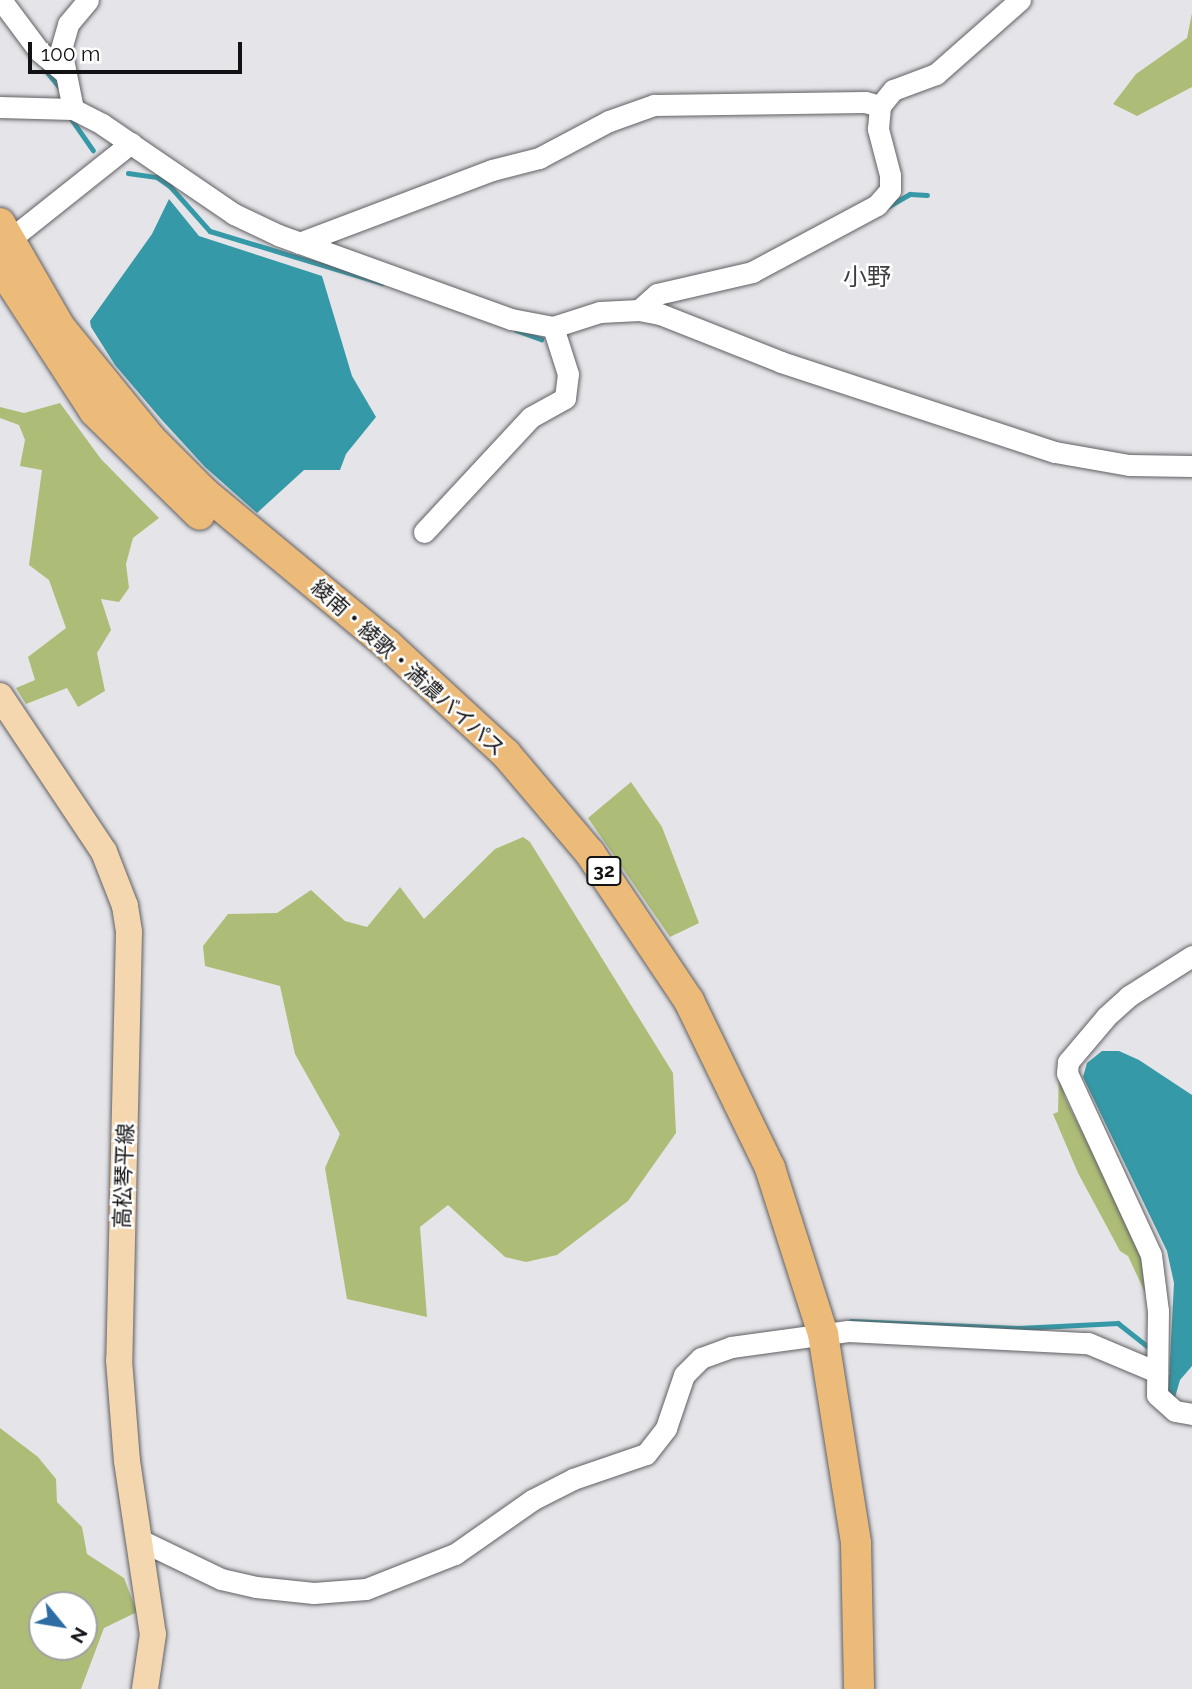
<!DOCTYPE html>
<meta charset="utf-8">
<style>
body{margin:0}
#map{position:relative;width:1192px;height:1689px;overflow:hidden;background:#e5e5e9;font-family:Raleway,"Noto Sans JP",sans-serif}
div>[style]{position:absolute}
.green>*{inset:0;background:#adbd77}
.water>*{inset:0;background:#3699a7}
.stream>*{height:4.5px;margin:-2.25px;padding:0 2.25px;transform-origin:2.25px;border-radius:2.25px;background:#3699a7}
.roads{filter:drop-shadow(0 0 2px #606064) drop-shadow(0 0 2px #606064)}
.minor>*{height:21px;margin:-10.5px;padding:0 10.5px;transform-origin:10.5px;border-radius:10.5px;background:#fff}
.major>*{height:26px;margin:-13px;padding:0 13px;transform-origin:13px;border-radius:13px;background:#f4d6af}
.highway>*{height:30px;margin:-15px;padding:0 15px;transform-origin:15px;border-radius:15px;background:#ecbb7a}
span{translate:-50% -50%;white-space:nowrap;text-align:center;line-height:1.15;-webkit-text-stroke:5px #fff;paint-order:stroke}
.shield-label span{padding:2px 5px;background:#fff;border:2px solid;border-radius:5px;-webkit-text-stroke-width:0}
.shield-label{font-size:19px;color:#121214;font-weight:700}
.street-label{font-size:21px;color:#121214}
.quarter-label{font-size:24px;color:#3e3f42}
.north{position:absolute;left:28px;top:1591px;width:70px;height:70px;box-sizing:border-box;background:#fff;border:2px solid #a0a0a1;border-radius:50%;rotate:120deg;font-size:19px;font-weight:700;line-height:28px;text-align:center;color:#121214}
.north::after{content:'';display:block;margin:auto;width:24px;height:32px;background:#2e6da4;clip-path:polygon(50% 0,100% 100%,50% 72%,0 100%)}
.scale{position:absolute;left:28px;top:42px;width:214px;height:32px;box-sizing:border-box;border:4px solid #121214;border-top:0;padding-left:9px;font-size:21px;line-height:24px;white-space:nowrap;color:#121214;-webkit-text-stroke:5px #fff;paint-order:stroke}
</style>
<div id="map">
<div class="green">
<i style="clip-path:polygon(1192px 13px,1192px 87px,1137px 116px,1113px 104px,1136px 74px,1187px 38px)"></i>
<i style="clip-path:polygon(60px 403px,101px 459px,159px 518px,133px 538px,126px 564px,129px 588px,119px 602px,101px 599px,111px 630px,97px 653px,105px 691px,78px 707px,67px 688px,26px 704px,16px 688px,35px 680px,28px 657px,66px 628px,49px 580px,29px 565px,42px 470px,20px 466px,25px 440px,19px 425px,0 418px,0 407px,24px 413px)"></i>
<i style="clip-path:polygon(631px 782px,662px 827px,699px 923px,670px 937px,588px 818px)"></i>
<i style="clip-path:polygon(523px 837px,530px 842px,673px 1073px,676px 1133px,628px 1201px,557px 1255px,526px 1262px,505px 1257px,448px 1205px,420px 1227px,427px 1317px,347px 1299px,325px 1168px,340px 1134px,295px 1054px,280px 986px,205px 966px,203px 946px,228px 914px,277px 913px,311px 890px,345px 921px,367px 927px,400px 887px,424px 919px,495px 849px)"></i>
<i style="clip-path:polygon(1059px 1069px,1065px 1098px,1142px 1250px,1149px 1301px,1128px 1256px,1120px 1251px,1078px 1173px,1053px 1114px,1058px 1112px)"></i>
<i style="clip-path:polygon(evenodd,0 1428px,38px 1457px,56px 1479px,57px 1502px,82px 1527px,87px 1554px,124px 1578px,137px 1612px,104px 1628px,81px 1689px,0 1689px,0 1428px,42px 1605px,84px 1605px,84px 1647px,42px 1647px,42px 1605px)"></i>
</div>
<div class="water">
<i style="clip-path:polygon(169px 199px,199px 236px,322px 276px,352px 376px,376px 417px,346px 454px,340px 470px,304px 470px,257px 513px,205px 467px,161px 419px,115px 365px,91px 327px,90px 321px,152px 234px)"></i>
<i style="clip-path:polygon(1102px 1051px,1119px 1051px,1139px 1060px,1192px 1095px,1192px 1366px,1180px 1380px,1174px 1401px,1168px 1397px,1174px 1283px,1167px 1251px,1083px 1077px,1087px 1063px)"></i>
</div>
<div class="stream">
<i style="left:44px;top:68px;width:27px;rotate:51deg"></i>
<i style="left:68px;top:114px;width:44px;rotate:55.2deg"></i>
<i style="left:128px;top:173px;width:29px;rotate:8deg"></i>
<i style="left:157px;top:177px;width:16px;rotate:35deg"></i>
<i style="left:170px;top:186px;width:60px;rotate:48.4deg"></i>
<i style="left:210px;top:231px;width:180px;rotate:16.8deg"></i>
<i style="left:889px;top:206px;width:24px;rotate:-30deg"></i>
<i style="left:910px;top:194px;width:17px;rotate:3deg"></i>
<i style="left:516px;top:330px;width:27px;rotate:20deg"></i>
<i style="left:851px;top:1321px;width:168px;rotate:2.4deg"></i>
<i style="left:1019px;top:1328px;width:99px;rotate:-2.9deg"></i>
<i style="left:1118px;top:1323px;width:42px;rotate:38.2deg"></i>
</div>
<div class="roads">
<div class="minor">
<i style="left:1px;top:0;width:64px;rotate:53.3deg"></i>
<i style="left:39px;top:51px;width:33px;rotate:40deg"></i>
<i style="left:0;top:107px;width:73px;rotate:1.6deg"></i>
<i style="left:73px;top:109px;width:33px;rotate:27deg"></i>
<i style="left:102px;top:124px;width:160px;rotate:34.3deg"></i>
<i style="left:234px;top:214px;width:49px;rotate:25.5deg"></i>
<i style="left:278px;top:235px;width:248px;rotate:19.8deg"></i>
<i style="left:511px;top:319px;width:43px;rotate:10.8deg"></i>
<i style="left:553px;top:327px;width:49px;rotate:-17.7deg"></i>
<i style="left:600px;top:312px;width:39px;rotate:-3deg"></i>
<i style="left:639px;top:310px;width:21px;rotate:11deg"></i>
<i style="left:660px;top:314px;width:130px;rotate:21.6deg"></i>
<i style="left:781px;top:362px;width:288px;rotate:18.2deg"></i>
<i style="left:1055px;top:452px;width:75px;rotate:10deg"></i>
<i style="left:1129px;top:465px;width:63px;rotate:0.9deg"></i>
<i style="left:73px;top:109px;width:61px;rotate:-101.3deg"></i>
<i style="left:61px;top:49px;width:26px;rotate:-74deg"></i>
<i style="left:68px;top:24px;width:31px;rotate:-50deg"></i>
<i style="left:9px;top:240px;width:156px;rotate:-38.5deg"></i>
<i style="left:299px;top:243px;width:206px;rotate:-20.7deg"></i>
<i style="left:492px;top:170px;width:49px;rotate:-14.3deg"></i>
<i style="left:539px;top:158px;width:79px;rotate:-27.9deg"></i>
<i style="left:609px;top:121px;width:48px;rotate:-19.6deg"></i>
<i style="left:654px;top:105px;width:211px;rotate:-0.8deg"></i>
<i style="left:865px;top:102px;width:16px;rotate:15deg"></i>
<i style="left:639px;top:310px;width:24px;rotate:-42deg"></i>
<i style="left:657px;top:294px;width:98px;rotate:-13deg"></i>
<i style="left:752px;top:272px;width:142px;rotate:-28.2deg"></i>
<i style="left:877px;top:205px;width:20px;rotate:-49deg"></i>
<i style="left:890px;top:190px;width:15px;rotate:-90deg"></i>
<i style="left:890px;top:175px;width:48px;rotate:-104.6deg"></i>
<i style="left:878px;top:129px;width:23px;rotate:-85deg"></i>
<i style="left:880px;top:106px;width:21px;rotate:-51deg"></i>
<i style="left:893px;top:90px;width:46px;rotate:-20.4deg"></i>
<i style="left:936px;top:74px;width:112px;rotate:-41.4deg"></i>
<i style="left:424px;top:532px;width:157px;rotate:-47.1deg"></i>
<i style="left:531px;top:417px;width:39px;rotate:-29deg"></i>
<i style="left:565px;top:398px;width:24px;rotate:-83deg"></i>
<i style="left:568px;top:374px;width:49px;rotate:-107.7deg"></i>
<i style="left:1192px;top:956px;width:75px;rotate:147.6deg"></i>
<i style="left:1129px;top:996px;width:31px;rotate:138deg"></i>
<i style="left:1106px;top:1017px;width:59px;rotate:130.2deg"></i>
<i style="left:1068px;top:1062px;width:11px;rotate:95deg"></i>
<i style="left:1067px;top:1073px;width:200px;rotate:65.2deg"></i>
<i style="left:1151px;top:1255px;width:56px;rotate:82.9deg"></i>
<i style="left:1158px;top:1311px;width:84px;rotate:90.7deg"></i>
<i style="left:1157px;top:1395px;width:24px;rotate:42deg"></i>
<i style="left:1175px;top:1411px;width:17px;rotate:10deg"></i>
<i style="left:140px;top:1540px;width:90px;rotate:25.7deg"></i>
<i style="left:221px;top:1579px;width:36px;rotate:13deg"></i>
<i style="left:256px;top:1587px;width:58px;rotate:5.9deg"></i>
<i style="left:314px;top:1593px;width:52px;rotate:-4.4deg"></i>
<i style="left:366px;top:1589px;width:96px;rotate:-21.5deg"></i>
<i style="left:455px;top:1554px;width:94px;rotate:-35deg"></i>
<i style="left:532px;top:1500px;width:46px;rotate:-27.1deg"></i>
<i style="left:573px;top:1479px;width:77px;rotate:-18.9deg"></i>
<i style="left:646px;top:1454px;width:33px;rotate:-52deg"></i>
<i style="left:666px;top:1428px;width:56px;rotate:-71.2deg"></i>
<i style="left:684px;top:1375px;width:24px;rotate:-45deg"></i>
<i style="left:701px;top:1358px;width:32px;rotate:-20deg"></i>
<i style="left:731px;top:1347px;width:118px;rotate:-7.8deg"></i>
<i style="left:848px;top:1331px;width:240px;rotate:2.9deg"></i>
<i style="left:1088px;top:1343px;width:75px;rotate:22.8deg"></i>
</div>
<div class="major">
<i style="left:0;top:696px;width:187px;rotate:56.3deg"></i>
<i style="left:104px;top:852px;width:58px;rotate:68.7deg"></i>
<i style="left:125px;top:906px;width:26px;rotate:81deg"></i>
<i style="left:129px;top:932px;width:428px;rotate:91.3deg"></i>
<i style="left:119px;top:1360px;width:101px;rotate:85.5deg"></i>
<i style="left:127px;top:1461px;width:175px;rotate:81.5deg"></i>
<i style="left:153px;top:1634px;width:56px;rotate:98.3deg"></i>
</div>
<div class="highway">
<i style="left:0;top:223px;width:120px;rotate:60deg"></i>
<i style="left:60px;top:327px;width:144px;rotate:50.9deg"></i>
<i style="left:151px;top:439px;width:76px;rotate:45deg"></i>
<i style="left:205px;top:493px;width:238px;rotate:39.7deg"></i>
<i style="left:388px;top:645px;width:161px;rotate:42.7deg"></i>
<i style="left:506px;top:754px;width:130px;rotate:49.7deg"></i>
<i style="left:590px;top:853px;width:178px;rotate:56.2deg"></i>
<i style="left:689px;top:1001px;width:186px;rotate:64.1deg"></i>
<i style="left:770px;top:1168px;width:174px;rotate:72.3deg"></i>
<i style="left:823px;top:1334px;width:212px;rotate:81deg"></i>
<i style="left:856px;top:1543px;width:146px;rotate:88.8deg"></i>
<i style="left:0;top:266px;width:173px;rotate:57deg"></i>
<i style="left:94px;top:411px;width:148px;rotate:44.5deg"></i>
</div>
</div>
<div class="shield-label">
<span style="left:604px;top:871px">32</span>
</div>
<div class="street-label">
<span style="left:408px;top:668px;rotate:42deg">綾南・綾歌・満濃バイパス</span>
<span style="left:124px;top:1176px;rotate:-88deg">高松琴平線</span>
</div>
<div class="quarter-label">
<span style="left:867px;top:277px">小野</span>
</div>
<div class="north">N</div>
<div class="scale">100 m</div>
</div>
